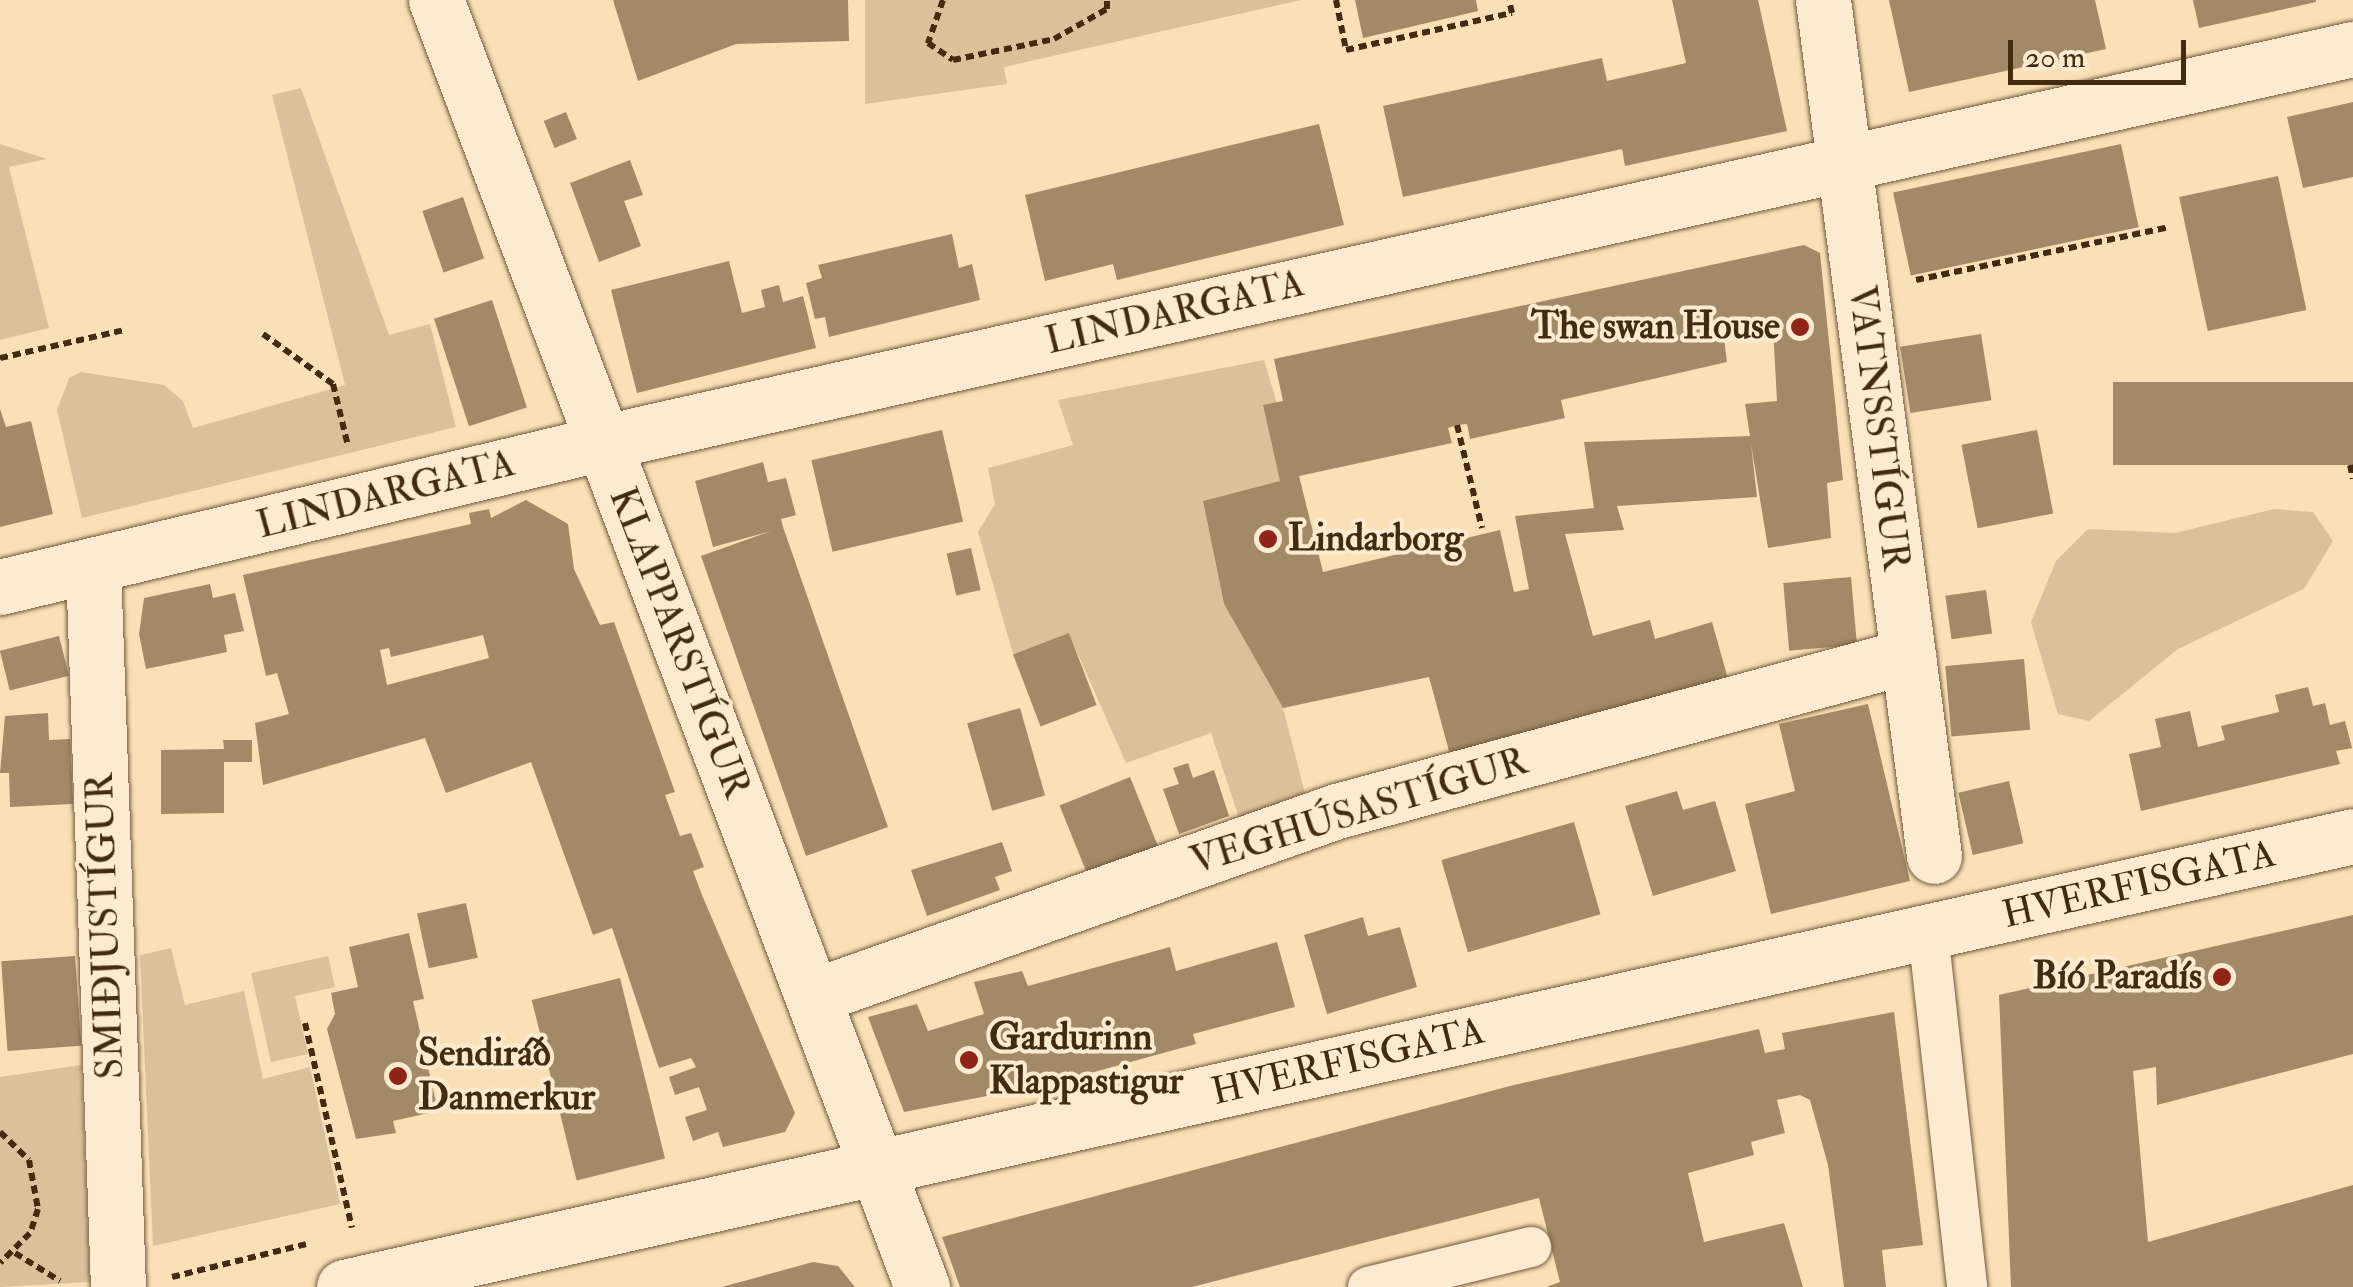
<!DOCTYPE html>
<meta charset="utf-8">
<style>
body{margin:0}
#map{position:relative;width:2353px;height:1287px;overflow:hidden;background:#fae0b7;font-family:"IM FELL Double Pica",serif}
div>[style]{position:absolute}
.green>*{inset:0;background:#dbc19b}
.building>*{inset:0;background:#a28967;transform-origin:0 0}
.path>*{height:6px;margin-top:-3px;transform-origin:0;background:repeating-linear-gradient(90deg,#432b10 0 8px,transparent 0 13px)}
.roads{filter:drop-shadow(0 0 2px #71583a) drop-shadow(0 0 2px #71583a)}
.pedestrian>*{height:40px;margin:-20px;padding:0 20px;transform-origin:20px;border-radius:20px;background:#fcebd0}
.minor>*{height:55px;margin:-27.5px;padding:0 27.5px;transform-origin:27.5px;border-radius:27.5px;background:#fcebd0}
.tertiary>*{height:55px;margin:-27.5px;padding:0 27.5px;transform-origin:27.5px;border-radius:27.5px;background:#fcebd0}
.dots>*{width:28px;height:28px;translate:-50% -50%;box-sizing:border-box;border:5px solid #fcebd0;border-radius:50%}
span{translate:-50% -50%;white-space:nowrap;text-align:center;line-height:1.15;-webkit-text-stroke:8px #fcebd0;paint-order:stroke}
.street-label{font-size:38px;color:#432b10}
.poi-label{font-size:38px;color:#432b10;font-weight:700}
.right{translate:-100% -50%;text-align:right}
.left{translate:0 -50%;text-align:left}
.scale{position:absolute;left:2008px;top:40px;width:178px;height:45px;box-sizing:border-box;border:5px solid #432b10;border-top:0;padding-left:12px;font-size:30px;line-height:35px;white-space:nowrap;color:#432b10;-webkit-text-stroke:8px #fcebd0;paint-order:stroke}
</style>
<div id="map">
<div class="green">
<i style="clip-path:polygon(865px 0,1301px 0,1004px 67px,1007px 84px,865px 104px)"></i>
<i style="clip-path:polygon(301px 88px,389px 335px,430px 324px,456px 427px,82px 518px,57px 410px,69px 378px,81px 372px,164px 385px,183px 401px,193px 428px,345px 385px,272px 95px)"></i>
<i style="clip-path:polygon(0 144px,47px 159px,9px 167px,49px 328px,0 340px)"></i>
<i style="clip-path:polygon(1264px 360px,1299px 476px,1203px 501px,1224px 604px,1283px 708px,1305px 793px,1239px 818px,1211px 733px,1126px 763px,1069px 634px,1013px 654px,978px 532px,995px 504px,988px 468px,1073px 445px,1058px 400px)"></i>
<i style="clip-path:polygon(2274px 509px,2313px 512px,2333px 541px,2304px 589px,2178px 649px,2089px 721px,2058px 714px,2031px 622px,2056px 561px,2088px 529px,2175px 533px)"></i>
<i style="clip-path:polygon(171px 948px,185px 1005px,244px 991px,263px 1079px,310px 1067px,340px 1204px,153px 1246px,140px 955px)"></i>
<i style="clip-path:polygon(328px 956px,335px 987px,295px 996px,308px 1054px,271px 1062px,251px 973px)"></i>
<i style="clip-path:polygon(81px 1065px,90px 1282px,0 1287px,0 1077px)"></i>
</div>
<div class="building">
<i style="clip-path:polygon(613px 0,848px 0,849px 41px,736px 44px,638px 81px)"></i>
<i style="clip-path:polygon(1355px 0,1476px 0,1478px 11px,1363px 38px)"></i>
<i style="clip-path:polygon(1672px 0,1758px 0,1787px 131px,1625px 166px,1622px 149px,1403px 197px,1383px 106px,1602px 58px,1607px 81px,1686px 63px)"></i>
<i style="clip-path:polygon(1889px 0,2095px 0,2106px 49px,1909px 92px)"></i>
<i style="clip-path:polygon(2193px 0,2316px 0,2316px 2px,2199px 28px)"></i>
<i style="clip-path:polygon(2353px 102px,2353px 177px,2303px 188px,2287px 117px)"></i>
<i style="left:566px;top:112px;width:29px;height:24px;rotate:68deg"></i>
<i style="clip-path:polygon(1319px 124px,1344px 225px,1117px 280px,1113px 264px,1045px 281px,1025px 195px)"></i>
<i style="left:2121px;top:144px;width:85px;height:233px;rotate:78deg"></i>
<i style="clip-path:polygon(630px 160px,643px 195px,624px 201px,641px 246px,599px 262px,570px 183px)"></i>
<i style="left:2278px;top:176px;width:137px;height:101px;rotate:78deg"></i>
<i style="left:463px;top:197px;width:65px;height:43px;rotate:71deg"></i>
<i style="clip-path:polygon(952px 234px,959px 268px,972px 264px,980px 300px,829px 337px,825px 317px,815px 319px,806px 283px,822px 278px,818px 265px)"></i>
<i style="clip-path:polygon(evenodd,1804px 245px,1820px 253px,1843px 480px,1827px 483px,1831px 538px,1768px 548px,1751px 444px,1757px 497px,1617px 506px,1624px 530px,1565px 534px,1593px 636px,1650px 620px,1655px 639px,1712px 622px,1728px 679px,1450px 755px,1429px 677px,1283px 708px,1224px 604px,1203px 501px,1280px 481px,1263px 405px,1283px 401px,1274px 359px,1804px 245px,1773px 327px,1777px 401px,1745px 404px,1750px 436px,1584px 442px,1594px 508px,1515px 516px,1529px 589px,1514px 592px,1500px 530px,1323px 572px,1299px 476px,1452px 443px,1448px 428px,1457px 425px,1467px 424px,1470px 439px,1565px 418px,1561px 400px,1727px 362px,1724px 338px,1773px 327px)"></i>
<i style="clip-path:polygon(729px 261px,742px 313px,765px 307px,761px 290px,779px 285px,783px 302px,803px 296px,816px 348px,637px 393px,611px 290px)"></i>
<i style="left:492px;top:300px;width:113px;height:61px;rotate:72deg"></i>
<i style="left:1981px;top:334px;width:67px;height:82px;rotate:81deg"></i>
<i style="left:2353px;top:382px;width:83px;height:240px;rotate:90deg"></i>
<i style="clip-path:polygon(0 409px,6px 427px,31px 421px,53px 514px,0 527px)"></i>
<i style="left:942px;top:430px;width:94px;height:134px;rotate:77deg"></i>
<i style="left:2037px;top:430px;width:85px;height:77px;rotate:79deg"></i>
<i style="clip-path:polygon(763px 462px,768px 482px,786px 478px,796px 515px,781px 519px,783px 527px,888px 827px,806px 856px,701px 556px,771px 531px,713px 547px,695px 481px)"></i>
<i style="clip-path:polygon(evenodd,526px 500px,568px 524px,574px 569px,600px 625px,614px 622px,675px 792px,665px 795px,680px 836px,691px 833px,704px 867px,693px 871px,702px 895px,795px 1113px,785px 1132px,723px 1147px,718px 1132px,693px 1141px,685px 1117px,707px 1110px,699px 1087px,675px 1095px,669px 1077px,696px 1067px,691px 1058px,659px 1068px,612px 928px,593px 935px,531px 762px,446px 793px,425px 738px,263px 785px,255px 723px,289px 714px,277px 673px,266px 676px,243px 575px,471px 524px,469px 513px,489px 509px,491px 518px,526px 500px,483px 635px,489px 658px,387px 685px,380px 650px,389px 648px,391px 657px,483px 635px)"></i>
<i style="left:971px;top:548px;width:43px;height:25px;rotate:77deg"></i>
<i style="left:1851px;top:577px;width:68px;height:68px;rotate:85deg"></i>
<i style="clip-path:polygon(210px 584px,213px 598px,235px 593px,244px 631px,224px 635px,227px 652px,146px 669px,139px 634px,144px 598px)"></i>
<i style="left:1986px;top:590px;width:44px;height:41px;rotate:82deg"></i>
<i style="left:1069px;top:633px;width:77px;height:60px;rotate:69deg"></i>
<i style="left:59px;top:636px;width:41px;height:61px;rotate:76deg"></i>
<i style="left:2024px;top:659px;width:71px;height:79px;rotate:85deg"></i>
<i style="clip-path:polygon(2308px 687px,2313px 706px,2325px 703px,2330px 725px,2345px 721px,2352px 748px,2336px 751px,2340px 764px,2141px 811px,2129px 754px,2161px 747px,2155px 719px,2190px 711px,2198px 747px,2225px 740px,2221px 726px,2279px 712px,2275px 695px)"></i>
<i style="clip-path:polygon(1868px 704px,1910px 881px,1771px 914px,1745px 804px,1795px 791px,1779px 724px)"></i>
<i style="left:1020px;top:708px;width:91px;height:55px;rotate:74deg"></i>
<i style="clip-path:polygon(48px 713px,49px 740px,70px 739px,73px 804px,10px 807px,9px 773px,0 773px,5px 716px)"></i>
<i style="clip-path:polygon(223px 740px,252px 740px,252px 762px,224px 762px,224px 813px,161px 814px,161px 750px,224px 749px)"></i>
<i style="clip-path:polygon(1188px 763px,1193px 778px,1214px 770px,1229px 816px,1179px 834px,1163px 789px,1179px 784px,1173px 768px)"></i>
<i style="left:1130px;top:777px;width:74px;height:76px;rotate:68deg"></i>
<i style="left:2009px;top:781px;width:64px;height:52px;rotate:77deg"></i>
<i style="clip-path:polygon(1677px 791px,1683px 810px,1715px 801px,1736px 871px,1653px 896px,1625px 806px)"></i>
<i style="left:1574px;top:822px;width:96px;height:138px;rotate:74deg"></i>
<i style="clip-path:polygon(1002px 842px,1012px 871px,995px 877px,1000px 890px,927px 916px,911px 870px)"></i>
<i style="left:466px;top:903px;width:56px;height:50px;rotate:78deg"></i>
<i style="clip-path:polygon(2353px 915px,2353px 1054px,2157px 1105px,2156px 1067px,2133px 1071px,2148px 1242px,2353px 1185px,2353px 1287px,2011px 1287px,1999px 995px)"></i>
<i style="clip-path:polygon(1363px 917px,1368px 936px,1400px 927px,1417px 987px,1327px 1014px,1304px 935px)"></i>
<i style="clip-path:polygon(409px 933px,424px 999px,413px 1001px,438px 1111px,393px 1121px,396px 1133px,356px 1139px,327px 1029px,335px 1014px,331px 993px,358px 987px,349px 947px)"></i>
<i style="clip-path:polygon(1277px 942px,1295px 1007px,1193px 1034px,1196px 1044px,1054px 1083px,904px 1112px,868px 1017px,917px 1004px,928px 1031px,984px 1014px,974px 982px,1022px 971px,1028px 986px,1170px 947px,1176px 971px)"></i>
<i style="left:75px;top:956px;width:90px;height:74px;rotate:86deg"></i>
<i style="left:620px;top:978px;width:186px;height:91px;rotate:76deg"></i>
<i style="clip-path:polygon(1894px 1012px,1923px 1245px,1882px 1250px,1886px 1287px,1844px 1287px,1828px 1165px,1810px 1100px,1800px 1095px,1777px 1100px,1785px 1133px,1751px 1142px,1754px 1155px,1688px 1173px,1704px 1242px,1784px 1223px,1803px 1287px,1546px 1287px,1560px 1282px,1539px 1198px,1192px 1287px,960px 1287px,942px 1237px,1510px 1086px,1759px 1029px,1765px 1053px,1785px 1049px,1782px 1033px)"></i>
<i style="clip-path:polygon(813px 1262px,838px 1266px,855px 1287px,722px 1287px)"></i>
</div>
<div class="path">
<i style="left:943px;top:0;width:46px;rotate:109.2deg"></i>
<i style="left:928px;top:43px;width:30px;rotate:34deg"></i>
<i style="left:953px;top:60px;width:103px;rotate:-11.7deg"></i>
<i style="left:1054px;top:39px;width:61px;rotate:-29.5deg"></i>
<i style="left:1107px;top:9px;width:9px;rotate:-90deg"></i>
<i style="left:1336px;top:0;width:51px;rotate:78.7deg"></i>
<i style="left:1346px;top:50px;width:170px;rotate:-12.6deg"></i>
<i style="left:1512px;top:13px;width:13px;rotate:-103deg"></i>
<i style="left:1916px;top:280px;width:258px;rotate:-11.8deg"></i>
<i style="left:263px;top:334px;width:86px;rotate:35.5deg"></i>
<i style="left:333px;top:384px;width:64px;rotate:76.4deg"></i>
<i style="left:0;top:358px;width:127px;rotate:-12.7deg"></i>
<i style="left:1457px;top:425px;width:106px;rotate:76.4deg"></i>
<i style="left:2350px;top:465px;width:14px;rotate:78deg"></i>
<i style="left:305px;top:1023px;width:210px;rotate:77.1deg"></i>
<i style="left:0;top:1132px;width:40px;rotate:44deg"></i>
<i style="left:29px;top:1160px;width:50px;rotate:79.6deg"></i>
<i style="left:38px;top:1209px;width:25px;rotate:108deg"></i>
<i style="left:30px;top:1233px;width:42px;rotate:135deg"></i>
<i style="left:15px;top:1253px;width:53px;rotate:31.9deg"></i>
<i style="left:172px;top:1277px;width:138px;rotate:-13.8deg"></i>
</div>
<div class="roads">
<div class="pedestrian">
<i style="left:1928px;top:932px;width:357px;rotate:83.7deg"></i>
<i style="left:1368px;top:1287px;width:168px;rotate:-13.8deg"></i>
</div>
<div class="minor">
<i style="left:436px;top:0;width:1376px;rotate:69.31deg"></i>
<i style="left:1823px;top:0;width:863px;rotate:82.61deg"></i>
<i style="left:93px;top:565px;width:722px;rotate:88.02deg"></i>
<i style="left:0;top:587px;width:658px;rotate:-13.44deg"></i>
<i style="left:640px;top:434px;width:1756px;rotate:-12.67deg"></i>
<i style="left:817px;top:995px;width:552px;rotate:-19.49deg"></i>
<i style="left:1337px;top:811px;width:592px;rotate:-15.19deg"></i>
</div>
<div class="tertiary">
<i style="left:344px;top:1287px;width:2059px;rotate:-12.65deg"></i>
</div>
</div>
<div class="dots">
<i style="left:1800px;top:327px;background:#8f2418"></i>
<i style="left:1268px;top:539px;background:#8f2418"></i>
<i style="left:2222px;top:977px;background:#8f2418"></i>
<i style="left:969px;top:1060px;background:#8f2418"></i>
<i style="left:398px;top:1076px;background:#8f2418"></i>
</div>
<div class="street-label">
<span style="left:1175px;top:313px;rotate:-13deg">LINDARGATA</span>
<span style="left:1878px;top:428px;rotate:83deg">VATNSSTÍGUR</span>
<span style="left:386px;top:495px;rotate:-14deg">LINDARGATA</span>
<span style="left:679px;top:643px;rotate:69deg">KLAPPARSTÍGUR</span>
<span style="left:1359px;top:812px;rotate:-17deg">VEGHÚSASTÍGUR</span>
<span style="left:2139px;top:885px;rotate:-13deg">HVERFISGATA</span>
<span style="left:106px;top:926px;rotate:-92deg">SMIÐJUSTÍGUR</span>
<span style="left:1348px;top:1062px;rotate:-13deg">HVERFISGATA</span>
</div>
<div class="poi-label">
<span class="right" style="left:1780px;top:327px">The swan House</span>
<span class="left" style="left:1288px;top:539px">Lindarborg</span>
<span class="right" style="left:2202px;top:977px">Bíó Paradís</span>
<span class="left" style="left:989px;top:1060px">Gardurinn<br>Klappastigur</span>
<span class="left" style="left:418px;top:1076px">Sendiráð<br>Danmerkur</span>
</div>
<div class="scale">20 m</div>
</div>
